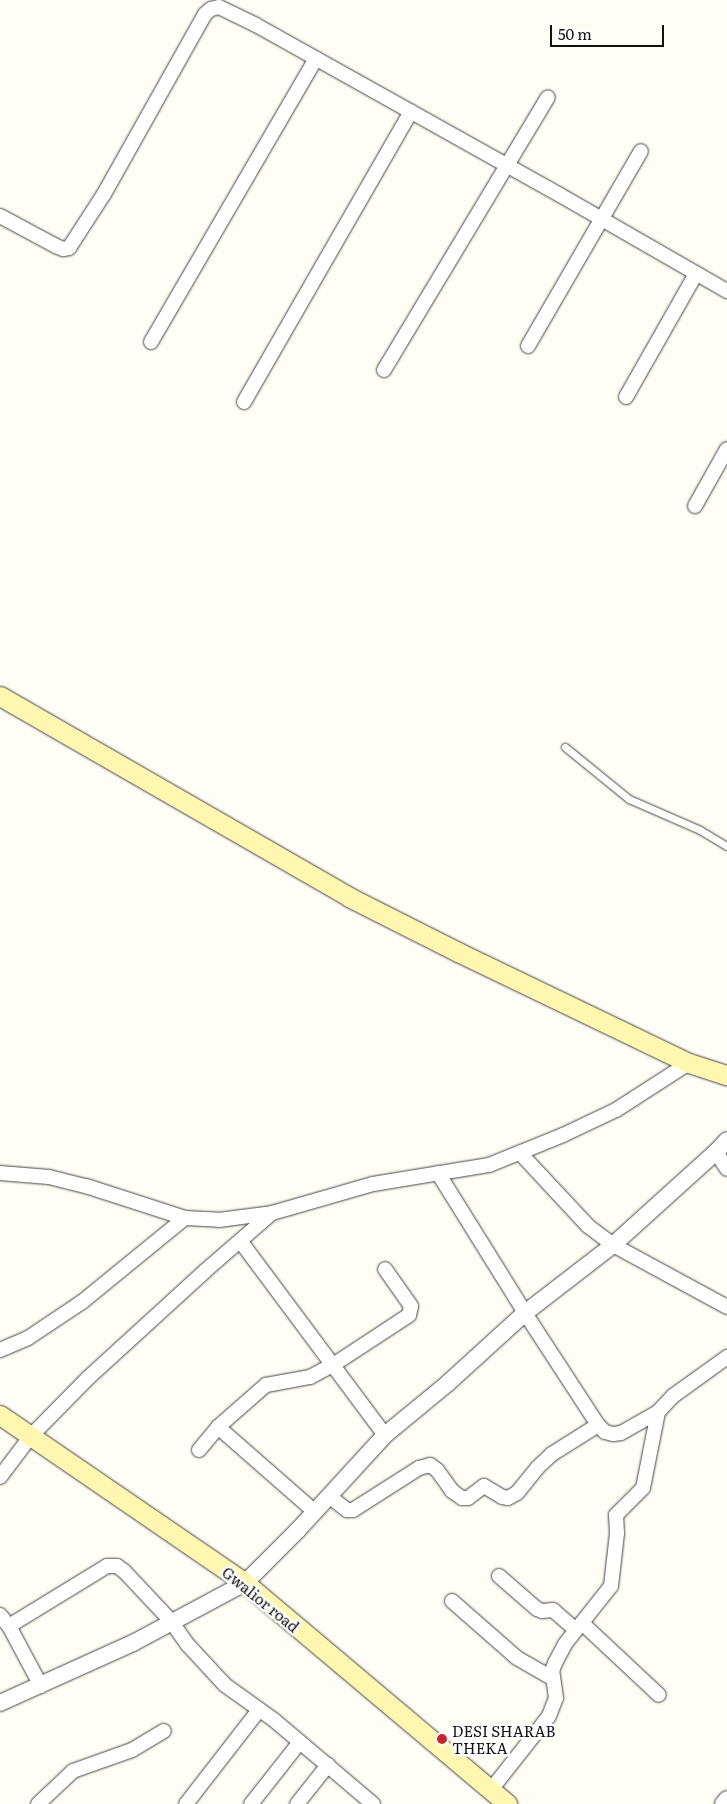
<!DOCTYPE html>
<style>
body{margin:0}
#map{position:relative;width:727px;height:1804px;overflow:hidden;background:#fffdf5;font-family:Literata,serif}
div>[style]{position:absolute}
.roads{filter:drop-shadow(0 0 1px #444) drop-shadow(0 0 1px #444)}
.service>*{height:7px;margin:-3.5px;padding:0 3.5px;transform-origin:3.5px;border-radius:3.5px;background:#fff}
.minor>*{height:14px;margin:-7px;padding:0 7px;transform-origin:7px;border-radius:7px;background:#fff}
.tertiary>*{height:16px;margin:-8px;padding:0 8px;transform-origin:8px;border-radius:8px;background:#fff}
.secondary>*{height:19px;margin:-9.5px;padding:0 9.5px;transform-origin:9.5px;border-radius:9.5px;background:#fff6b0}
.dots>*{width:14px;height:14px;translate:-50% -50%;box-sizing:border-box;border:2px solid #fff;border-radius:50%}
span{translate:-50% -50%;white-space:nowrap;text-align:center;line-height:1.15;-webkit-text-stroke:5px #fff;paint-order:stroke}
.street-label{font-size:15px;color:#111}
.poi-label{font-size:15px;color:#111}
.left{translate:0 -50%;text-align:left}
.scale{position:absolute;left:550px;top:25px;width:114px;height:22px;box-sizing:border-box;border:2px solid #111;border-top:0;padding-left:6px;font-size:15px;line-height:18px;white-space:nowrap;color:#111;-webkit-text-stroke:4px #fff;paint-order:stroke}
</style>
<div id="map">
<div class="roads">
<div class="service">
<i style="left:565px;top:747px;width:82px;rotate:39.1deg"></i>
<i style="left:629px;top:799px;width:77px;rotate:23.6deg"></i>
<i style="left:700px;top:830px;width:31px;rotate:31deg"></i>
</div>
<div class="minor">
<i style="left:0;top:216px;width:64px;rotate:28.2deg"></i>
<i style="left:56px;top:246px;width:8px;rotate:23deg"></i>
<i style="left:63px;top:249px;width:6px;rotate:-9deg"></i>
<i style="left:69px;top:248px;width:64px;rotate:-57.1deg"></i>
<i style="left:104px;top:194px;width:206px;rotate:-60.7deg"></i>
<i style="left:205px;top:14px;width:8px;rotate:-40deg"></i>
<i style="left:211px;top:9px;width:8px;rotate:-14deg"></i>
<i style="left:219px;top:7px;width:41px;rotate:25.9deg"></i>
<i style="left:256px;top:25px;width:348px;rotate:29.2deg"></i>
<i style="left:560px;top:195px;width:193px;rotate:29.9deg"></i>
<i style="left:151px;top:342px;width:328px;rotate:-59.8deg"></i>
<i style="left:528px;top:346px;width:225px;rotate:-59.9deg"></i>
<i style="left:384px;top:370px;width:318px;rotate:-59deg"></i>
<i style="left:626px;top:397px;width:142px;rotate:-60.4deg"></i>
<i style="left:244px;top:402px;width:335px;rotate:-60.1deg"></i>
<i style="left:695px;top:506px;width:65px;rotate:-60.7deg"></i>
<i style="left:716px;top:1152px;width:20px;rotate:57deg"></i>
<i style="left:520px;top:1153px;width:100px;rotate:47deg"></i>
<i style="left:588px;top:1226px;width:31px;rotate:37deg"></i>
<i style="left:613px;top:1245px;width:130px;rotate:28.5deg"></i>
<i style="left:0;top:1173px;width:49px;rotate:4.7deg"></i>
<i style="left:49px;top:1177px;width:38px;rotate:14deg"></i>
<i style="left:86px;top:1186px;width:104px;rotate:17.9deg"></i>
<i style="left:185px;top:1218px;width:34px;rotate:3deg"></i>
<i style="left:219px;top:1220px;width:53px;rotate:-7.5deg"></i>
<i style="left:272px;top:1213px;width:105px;rotate:-16deg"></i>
<i style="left:373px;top:1184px;width:118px;rotate:-9.3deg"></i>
<i style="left:489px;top:1165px;width:80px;rotate:-22.1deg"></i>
<i style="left:563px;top:1135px;width:59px;rotate:-25.3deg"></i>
<i style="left:616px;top:1110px;width:87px;rotate:-32.8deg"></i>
<i style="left:438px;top:1173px;width:165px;rotate:58.1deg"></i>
<i style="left:525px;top:1313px;width:134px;rotate:56.9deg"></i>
<i style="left:598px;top:1425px;width:10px;rotate:45deg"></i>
<i style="left:605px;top:1432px;width:8px;rotate:14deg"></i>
<i style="left:613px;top:1434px;width:8px;rotate:-7deg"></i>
<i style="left:621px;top:1433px;width:43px;rotate:-29.6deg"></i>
<i style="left:658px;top:1412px;width:22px;rotate:-47deg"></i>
<i style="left:673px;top:1396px;width:67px;rotate:-35.8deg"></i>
<i style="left:241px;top:1242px;width:241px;rotate:53.3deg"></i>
<i style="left:0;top:1350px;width:30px;rotate:-23deg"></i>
<i style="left:28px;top:1338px;width:65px;rotate:-33.7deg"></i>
<i style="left:82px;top:1302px;width:133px;rotate:-39.2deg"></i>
<i style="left:218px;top:1427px;width:129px;rotate:41.2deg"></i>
<i style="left:199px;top:1450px;width:30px;rotate:-50deg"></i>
<i style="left:218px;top:1427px;width:64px;rotate:-41.2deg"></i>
<i style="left:266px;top:1385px;width:45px;rotate:-10.3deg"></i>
<i style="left:310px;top:1377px;width:26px;rotate:-28deg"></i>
<i style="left:333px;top:1365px;width:91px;rotate:-33.3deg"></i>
<i style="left:409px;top:1315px;width:9px;rotate:-77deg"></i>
<i style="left:411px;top:1306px;width:45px;rotate:-125.1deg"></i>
<i style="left:0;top:1477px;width:51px;rotate:-52.9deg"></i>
<i style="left:31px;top:1436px;width:81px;rotate:-45.5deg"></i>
<i style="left:88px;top:1378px;width:159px;rotate:-42.4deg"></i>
<i style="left:205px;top:1271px;width:89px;rotate:-40.9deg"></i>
<i style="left:329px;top:1496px;width:23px;rotate:38deg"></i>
<i style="left:347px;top:1510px;width:6px"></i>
<i style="left:353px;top:1510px;width:78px;rotate:-32.5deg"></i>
<i style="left:419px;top:1468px;width:11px;rotate:-15deg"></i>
<i style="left:430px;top:1465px;width:9px;rotate:36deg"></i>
<i style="left:437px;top:1470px;width:26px;rotate:54deg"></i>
<i style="left:452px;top:1491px;width:12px;rotate:35deg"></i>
<i style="left:462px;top:1498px;width:6px"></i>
<i style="left:468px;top:1498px;width:20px;rotate:-37deg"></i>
<i style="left:484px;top:1486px;width:21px;rotate:31deg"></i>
<i style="left:502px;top:1497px;width:6px;rotate:9deg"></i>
<i style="left:508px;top:1498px;width:10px;rotate:-29deg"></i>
<i style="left:517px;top:1493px;width:33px;rotate:-51deg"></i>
<i style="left:538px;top:1467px;width:19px;rotate:-43deg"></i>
<i style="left:552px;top:1454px;width:54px;rotate:-32.2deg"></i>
<i style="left:499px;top:1576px;width:50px;rotate:41deg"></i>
<i style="left:537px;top:1609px;width:5px;rotate:22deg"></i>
<i style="left:542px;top:1611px;width:11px;rotate:-5deg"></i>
<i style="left:553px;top:1610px;width:30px;rotate:41deg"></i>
<i style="left:452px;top:1601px;width:86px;rotate:41.2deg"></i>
<i style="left:517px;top:1658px;width:40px;rotate:29.7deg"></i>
<i style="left:0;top:1615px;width:14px;rotate:51deg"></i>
<i style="left:9px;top:1626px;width:68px;rotate:61.9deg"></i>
<i style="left:582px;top:1623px;width:105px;rotate:43.1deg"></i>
<i style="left:9px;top:1626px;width:115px;rotate:-31.5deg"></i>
<i style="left:107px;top:1566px;width:10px"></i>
<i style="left:117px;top:1566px;width:9px;rotate:36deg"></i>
<i style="left:124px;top:1571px;width:69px;rotate:46.8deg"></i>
<i style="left:171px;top:1621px;width:29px;rotate:55deg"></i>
<i style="left:188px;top:1645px;width:54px;rotate:47.2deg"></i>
<i style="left:225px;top:1685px;width:60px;rotate:35.5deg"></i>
<i style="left:274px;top:1720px;width:130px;rotate:40.3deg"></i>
<i style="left:490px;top:1791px;width:95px;rotate:-51.8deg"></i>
<i style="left:549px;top:1716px;width:19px;rotate:-69deg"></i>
<i style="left:556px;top:1698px;width:27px;rotate:-98deg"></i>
<i style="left:552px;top:1671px;width:9px;rotate:-69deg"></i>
<i style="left:555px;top:1663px;width:21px;rotate:-62deg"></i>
<i style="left:565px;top:1644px;width:74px;rotate:-51.6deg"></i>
<i style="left:611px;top:1586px;width:53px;rotate:-83.5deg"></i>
<i style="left:617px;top:1533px;width:18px;rotate:-93deg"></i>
<i style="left:616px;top:1515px;width:38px;rotate:-45deg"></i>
<i style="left:643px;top:1488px;width:77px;rotate:-78.8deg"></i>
<i style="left:38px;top:1804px;width:48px;rotate:-43.3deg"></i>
<i style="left:73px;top:1771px;width:63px;rotate:-19.6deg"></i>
<i style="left:132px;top:1750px;width:37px;rotate:-31deg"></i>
<i style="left:186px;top:1804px;width:119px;rotate:-52.2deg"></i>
<i style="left:251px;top:1804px;width:79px;rotate:-51.7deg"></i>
<i style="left:297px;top:1804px;width:50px;rotate:-51.5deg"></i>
</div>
<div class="tertiary">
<i style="left:0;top:1703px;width:146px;rotate:-24.3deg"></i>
<i style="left:133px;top:1643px;width:127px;rotate:-28.2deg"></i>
<i style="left:245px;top:1583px;width:75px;rotate:-45deg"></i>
<i style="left:298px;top:1530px;width:129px;rotate:-47.5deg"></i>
<i style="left:385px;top:1435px;width:82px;rotate:-39.5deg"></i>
<i style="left:448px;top:1383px;width:104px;rotate:-42.3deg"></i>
<i style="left:525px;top:1313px;width:111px;rotate:-37.7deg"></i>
<i style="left:613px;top:1245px;width:139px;rotate:-42.1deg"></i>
<i style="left:716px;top:1152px;width:16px;rotate:-47deg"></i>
<i style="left:723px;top:1804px;width:6px;rotate:-51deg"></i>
</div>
<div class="secondary">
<i style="left:0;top:696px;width:403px;rotate:29.9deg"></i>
<i style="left:349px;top:897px;width:122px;rotate:26.8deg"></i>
<i style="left:458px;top:952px;width:256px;rotate:25.7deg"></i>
<i style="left:689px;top:1063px;width:40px;rotate:18deg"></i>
<i style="left:0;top:1415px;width:297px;rotate:34.4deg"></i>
<i style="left:245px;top:1583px;width:343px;rotate:40.1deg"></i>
</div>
</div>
<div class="dots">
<i style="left:442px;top:1739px;background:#c4262e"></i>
</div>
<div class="street-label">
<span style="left:261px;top:1599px;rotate:39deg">Gwalior road</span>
</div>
<div class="poi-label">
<span class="left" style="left:452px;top:1739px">DESI SHARAB<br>THEKA</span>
</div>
<div class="scale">50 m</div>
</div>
